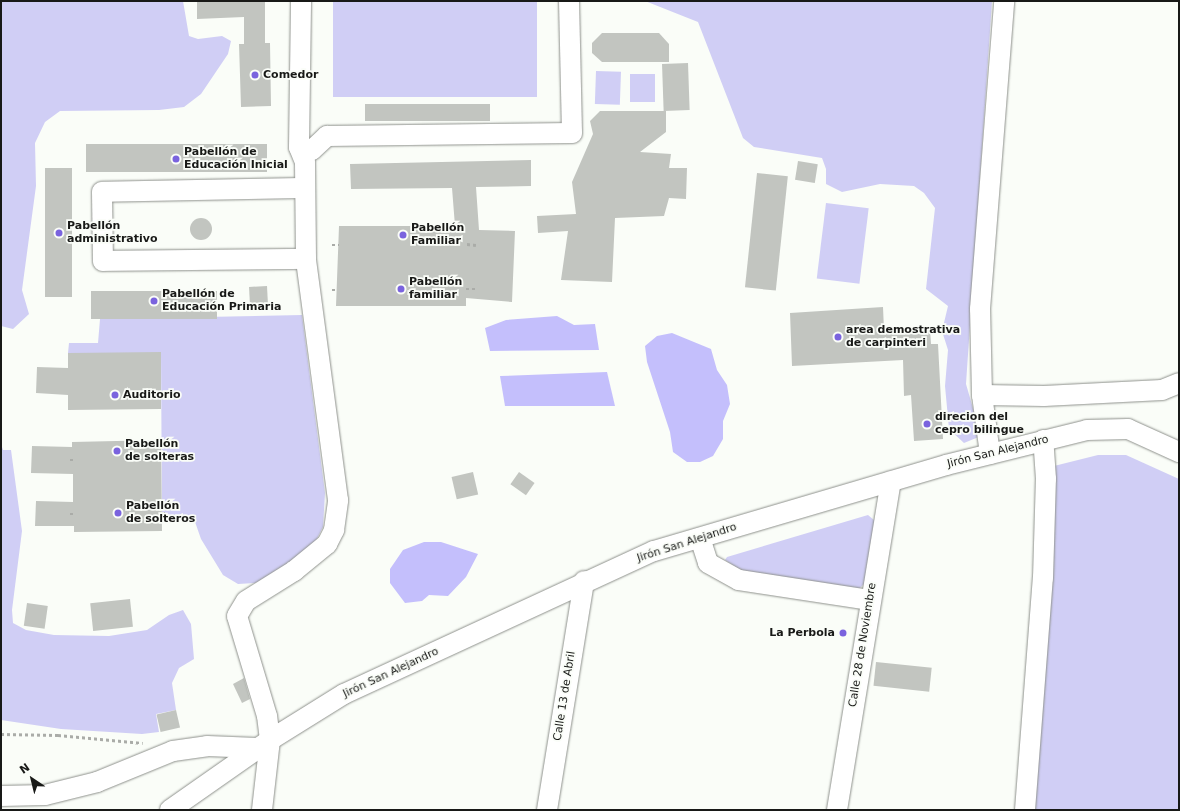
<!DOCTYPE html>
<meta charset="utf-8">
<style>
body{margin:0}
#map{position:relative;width:1180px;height:811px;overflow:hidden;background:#fafdf8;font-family:"DejaVu Sans",sans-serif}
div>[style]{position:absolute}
.green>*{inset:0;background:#d0cef5;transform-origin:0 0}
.water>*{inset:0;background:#c4bffc}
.building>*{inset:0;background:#c2c5c0;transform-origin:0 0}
.round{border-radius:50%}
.path>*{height:2.5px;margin-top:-1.25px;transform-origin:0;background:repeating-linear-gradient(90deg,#aaaca8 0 3px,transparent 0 6px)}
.roads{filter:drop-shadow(0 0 1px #8e918c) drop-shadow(0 0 1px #8e918c)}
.minor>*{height:20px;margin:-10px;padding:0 10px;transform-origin:10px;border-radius:10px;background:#fff}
.dots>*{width:11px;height:11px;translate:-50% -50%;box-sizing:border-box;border:2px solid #fafdf8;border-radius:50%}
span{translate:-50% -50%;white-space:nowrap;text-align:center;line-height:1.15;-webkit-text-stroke:3.5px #fafdf8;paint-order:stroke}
.poi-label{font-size:11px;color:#181917;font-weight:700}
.left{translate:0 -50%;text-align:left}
.right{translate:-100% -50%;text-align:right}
.street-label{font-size:11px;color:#181917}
.frame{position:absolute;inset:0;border:2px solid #181917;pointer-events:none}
.north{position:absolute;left:12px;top:759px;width:40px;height:40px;-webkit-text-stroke:3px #fafdf8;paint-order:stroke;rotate:325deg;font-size:11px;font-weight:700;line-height:16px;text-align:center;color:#181917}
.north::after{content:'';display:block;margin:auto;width:14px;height:18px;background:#181917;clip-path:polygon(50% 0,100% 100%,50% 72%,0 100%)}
</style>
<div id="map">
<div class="green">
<i style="clip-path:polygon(1px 1px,183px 1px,189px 36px,198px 39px,222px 36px,231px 41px,228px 54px,201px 94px,184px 107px,159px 110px,60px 111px,45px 122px,35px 143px,36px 186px,22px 290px,29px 314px,13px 329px,1px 326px)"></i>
<i style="left:333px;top:1px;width:204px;height:96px"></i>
<i style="clip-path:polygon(645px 1px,992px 1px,966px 384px,981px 436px,964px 443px,949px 429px,945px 386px,948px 350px,942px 331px,948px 306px,926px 289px,935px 208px,924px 193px,914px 186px,880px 184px,842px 192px,826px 184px,826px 169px,822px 158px,754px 147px,743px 138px,698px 22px)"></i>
<i style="left:596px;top:71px;width:25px;height:33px;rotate:2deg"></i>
<i style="left:655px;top:74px;width:28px;height:25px;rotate:90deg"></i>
<i style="left:826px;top:203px;width:43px;height:76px;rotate:7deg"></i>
<i style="clip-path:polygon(302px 315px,325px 493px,323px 527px,306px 560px,255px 583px,238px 584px,223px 575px,201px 539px,194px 519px,162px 523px,161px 353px,68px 353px,69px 343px,98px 343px,100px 319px)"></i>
<i style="clip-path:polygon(1px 444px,3px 450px,11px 450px,22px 531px,12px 610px,13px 623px,26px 630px,54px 635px,109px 636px,147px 630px,169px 615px,183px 610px,191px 624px,194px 659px,179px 668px,172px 683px,176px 710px,156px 714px,159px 732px,142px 734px,61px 729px,1px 720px)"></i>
<i style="clip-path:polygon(1098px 455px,1126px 455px,1179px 479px,1179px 810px,1033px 810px,1054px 466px)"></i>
<i style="clip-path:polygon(868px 515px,875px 521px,866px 582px,859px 589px,747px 575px,725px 560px,727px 557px)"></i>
</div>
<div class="water">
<i style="clip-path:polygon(557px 316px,574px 325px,595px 324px,599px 350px,490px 351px,485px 328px,506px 320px)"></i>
<i style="clip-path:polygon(672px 333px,711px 349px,717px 370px,727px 385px,730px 404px,723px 421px,723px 439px,713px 456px,700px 462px,687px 462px,673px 452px,670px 432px,647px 362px,645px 346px,657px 336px)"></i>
<i style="clip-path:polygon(607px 372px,615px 406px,505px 406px,500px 376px)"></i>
<i style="clip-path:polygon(424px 542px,441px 542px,478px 554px,466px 577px,448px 596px,429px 595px,422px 601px,405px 603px,390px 583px,390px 569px,403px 550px)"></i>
</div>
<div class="building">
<i style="clip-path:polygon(197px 1px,265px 1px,265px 43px,270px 43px,271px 106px,241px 107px,239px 44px,244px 44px,244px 17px,197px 19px)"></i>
<i style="clip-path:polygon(602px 33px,659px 33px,669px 44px,669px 62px,602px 62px,592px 53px,592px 43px)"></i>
<i style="left:688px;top:63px;width:47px;height:26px;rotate:88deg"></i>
<i style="left:365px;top:104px;width:125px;height:17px"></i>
<i style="clip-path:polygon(600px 111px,666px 111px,666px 132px,640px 152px,671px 154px,669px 168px,687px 168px,686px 199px,669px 198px,664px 216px,615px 218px,612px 282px,561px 280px,568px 231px,538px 233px,537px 216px,576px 214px,572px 182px,593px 134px,590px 121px)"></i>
<i style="left:267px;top:144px;width:28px;height:181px;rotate:90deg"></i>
<i style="clip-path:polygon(531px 160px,531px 186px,476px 187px,479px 230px,515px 231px,512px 302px,466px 298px,466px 306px,336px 306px,339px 226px,455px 226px,452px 188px,351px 189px,350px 164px)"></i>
<i style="left:798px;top:161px;width:20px;height:19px;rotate:9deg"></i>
<i style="left:45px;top:168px;width:27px;height:129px"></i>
<i style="left:757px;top:173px;width:31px;height:115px;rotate:6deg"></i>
<i class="round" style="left:190px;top:218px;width:22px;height:22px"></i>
<i style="left:267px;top:286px;width:18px;height:18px;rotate:87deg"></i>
<i style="left:91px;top:291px;width:126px;height:28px"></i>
<i style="clip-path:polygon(883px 307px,884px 330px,930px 329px,931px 344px,938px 344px,943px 439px,914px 441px,911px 395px,904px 396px,903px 360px,792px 366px,790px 313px)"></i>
<i style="clip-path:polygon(161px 352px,161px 409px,68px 410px,68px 395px,36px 393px,37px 367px,68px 368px,68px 353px)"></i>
<i style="clip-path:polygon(161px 440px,162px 531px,74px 532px,74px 526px,35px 526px,36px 501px,73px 502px,73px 474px,31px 473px,32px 446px,72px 447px,72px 442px)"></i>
<i style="left:473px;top:472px;width:23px;height:22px;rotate:77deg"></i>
<i style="left:519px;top:472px;width:19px;height:15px;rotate:35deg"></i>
<i style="left:130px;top:599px;width:28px;height:40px;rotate:84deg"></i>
<i style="left:27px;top:603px;width:21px;height:23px;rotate:8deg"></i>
<i style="left:876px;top:662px;width:56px;height:24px;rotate:6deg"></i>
<i style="clip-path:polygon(244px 678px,250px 699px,242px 703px,233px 684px)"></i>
<i style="left:176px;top:710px;width:18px;height:20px;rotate:77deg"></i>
</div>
<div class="path">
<i style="left:467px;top:244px;width:9px;rotate:6deg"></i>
<i style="left:332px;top:245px;width:7px"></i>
<i style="left:466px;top:289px;width:10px"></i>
<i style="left:332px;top:290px;width:4px"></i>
<i style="left:161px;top:459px;width:4px"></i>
<i style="left:70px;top:460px;width:3px"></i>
<i style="left:162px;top:513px;width:3px"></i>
<i style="left:70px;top:514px;width:4px"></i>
<i style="left:1px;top:734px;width:57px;rotate:1deg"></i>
<i style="left:58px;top:735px;width:85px;rotate:5.4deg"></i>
</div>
<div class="roads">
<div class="minor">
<i style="left:299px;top:147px;width:13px;rotate:13deg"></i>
<i style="left:312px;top:150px;width:21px;rotate:-43deg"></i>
<i style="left:327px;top:136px;width:245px;rotate:-0.7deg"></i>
<i style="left:572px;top:133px;width:132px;rotate:-91.3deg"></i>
<i style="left:304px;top:188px;width:202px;rotate:178.9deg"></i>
<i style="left:102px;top:192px;width:69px;rotate:89.2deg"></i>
<i style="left:103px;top:261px;width:203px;rotate:-0.6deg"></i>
<i style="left:982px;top:395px;width:62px;rotate:0.9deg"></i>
<i style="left:1044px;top:396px;width:118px;rotate:-2.9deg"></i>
<i style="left:1162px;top:390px;width:18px;rotate:-22deg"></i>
<i style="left:990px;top:454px;width:60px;rotate:-97.7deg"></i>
<i style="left:982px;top:395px;width:86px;rotate:-91.3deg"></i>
<i style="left:980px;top:309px;width:309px;rotate:-85.5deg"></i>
<i style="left:700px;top:538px;width:26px;rotate:72deg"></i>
<i style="left:708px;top:563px;width:35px;rotate:29deg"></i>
<i style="left:739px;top:580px;width:133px;rotate:8.7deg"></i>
<i style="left:1px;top:796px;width:44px;rotate:-1.3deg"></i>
<i style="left:45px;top:795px;width:54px;rotate:-14deg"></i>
<i style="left:97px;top:782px;width:82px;rotate:-22.2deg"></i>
<i style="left:173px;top:751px;width:34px;rotate:-8deg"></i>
<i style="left:207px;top:746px;width:50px;rotate:2.3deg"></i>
<i style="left:170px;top:810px;width:122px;rotate:-35deg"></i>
<i style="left:270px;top:740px;width:87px;rotate:-31.9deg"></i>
<i style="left:344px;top:694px;width:341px;rotate:-24.8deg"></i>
<i style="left:654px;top:551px;width:304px;rotate:-16.4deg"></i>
<i style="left:946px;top:465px;width:145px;rotate:-13.9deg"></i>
<i style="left:1087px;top:430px;width:41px;rotate:-1.4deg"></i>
<i style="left:1128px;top:429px;width:56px;rotate:24.3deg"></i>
<i style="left:262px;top:810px;width:70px;rotate:-83.5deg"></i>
<i style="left:270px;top:740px;width:24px;rotate:-97deg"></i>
<i style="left:267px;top:716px;width:104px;rotate:-106.7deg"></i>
<i style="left:237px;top:616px;width:17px;rotate:-59deg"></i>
<i style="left:246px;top:601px;width:57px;rotate:-32deg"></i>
<i style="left:294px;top:571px;width:43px;rotate:-39.3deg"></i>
<i style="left:327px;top:544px;width:16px;rotate:-63deg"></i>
<i style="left:334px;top:530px;width:30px;rotate:-82deg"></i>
<i style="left:338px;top:500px;width:243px;rotate:-97.6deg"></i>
<i style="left:306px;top:259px;width:97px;rotate:-90.6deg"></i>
<i style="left:305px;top:162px;width:16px;rotate:-112deg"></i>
<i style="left:299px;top:147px;width:146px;rotate:-89.2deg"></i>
<i style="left:547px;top:810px;width:232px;rotate:-80.8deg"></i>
<i style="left:837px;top:810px;width:333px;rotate:-80.7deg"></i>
<i style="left:1025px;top:810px;width:233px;rotate:-85.6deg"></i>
<i style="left:1043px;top:578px;width:99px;rotate:-88.3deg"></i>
<i style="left:1046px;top:479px;width:39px;rotate:-94deg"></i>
</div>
</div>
<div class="dots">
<i style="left:255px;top:75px;background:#7a63de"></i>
<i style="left:176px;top:159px;background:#7a63de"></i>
<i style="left:59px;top:233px;background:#7a63de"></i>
<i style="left:403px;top:235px;background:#7a63de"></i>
<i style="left:401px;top:289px;background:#7a63de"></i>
<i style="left:154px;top:301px;background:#7a63de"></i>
<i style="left:838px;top:337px;background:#7a63de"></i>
<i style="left:115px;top:395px;background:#7a63de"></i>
<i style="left:927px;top:424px;background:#7a63de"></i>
<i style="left:117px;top:451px;background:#7a63de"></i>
<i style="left:118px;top:513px;background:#7a63de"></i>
<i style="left:843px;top:633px;background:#7a63de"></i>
</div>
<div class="poi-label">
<span class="left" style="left:263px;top:75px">Comedor</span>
<span class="left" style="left:184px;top:159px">Pabellón de<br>Educación Inicial</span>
<span class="left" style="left:67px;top:233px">Pabellón<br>administrativo</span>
<span class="left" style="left:411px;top:235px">Pabellón<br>Familiar</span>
<span class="left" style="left:409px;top:289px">Pabellón<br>familiar</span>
<span class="left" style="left:162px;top:301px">Pabellón de<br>Educación Primaria</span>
<span class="left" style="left:846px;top:337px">area demostrativa<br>de carpinteri</span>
<span class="left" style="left:123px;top:395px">Auditorio</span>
<span class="left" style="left:935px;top:424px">direcion del<br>cepro bilingue</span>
<span class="left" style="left:125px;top:451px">Pabellón<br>de solteras</span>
<span class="left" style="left:126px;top:513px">Pabellón<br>de solteros</span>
<span class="right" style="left:835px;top:633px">La Perbola</span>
</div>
<div class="street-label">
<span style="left:998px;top:452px;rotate:-14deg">Jirón San Alejandro</span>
<span style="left:687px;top:543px;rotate:-18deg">Jirón San Alejandro</span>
<span style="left:863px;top:645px;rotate:-81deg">Calle 28 de Noviembre</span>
<span style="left:391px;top:673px;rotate:-25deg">Jirón San Alejandro</span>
<span style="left:565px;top:696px;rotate:-81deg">Calle 13 de Abril</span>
</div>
<div class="frame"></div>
<div class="north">N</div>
</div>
